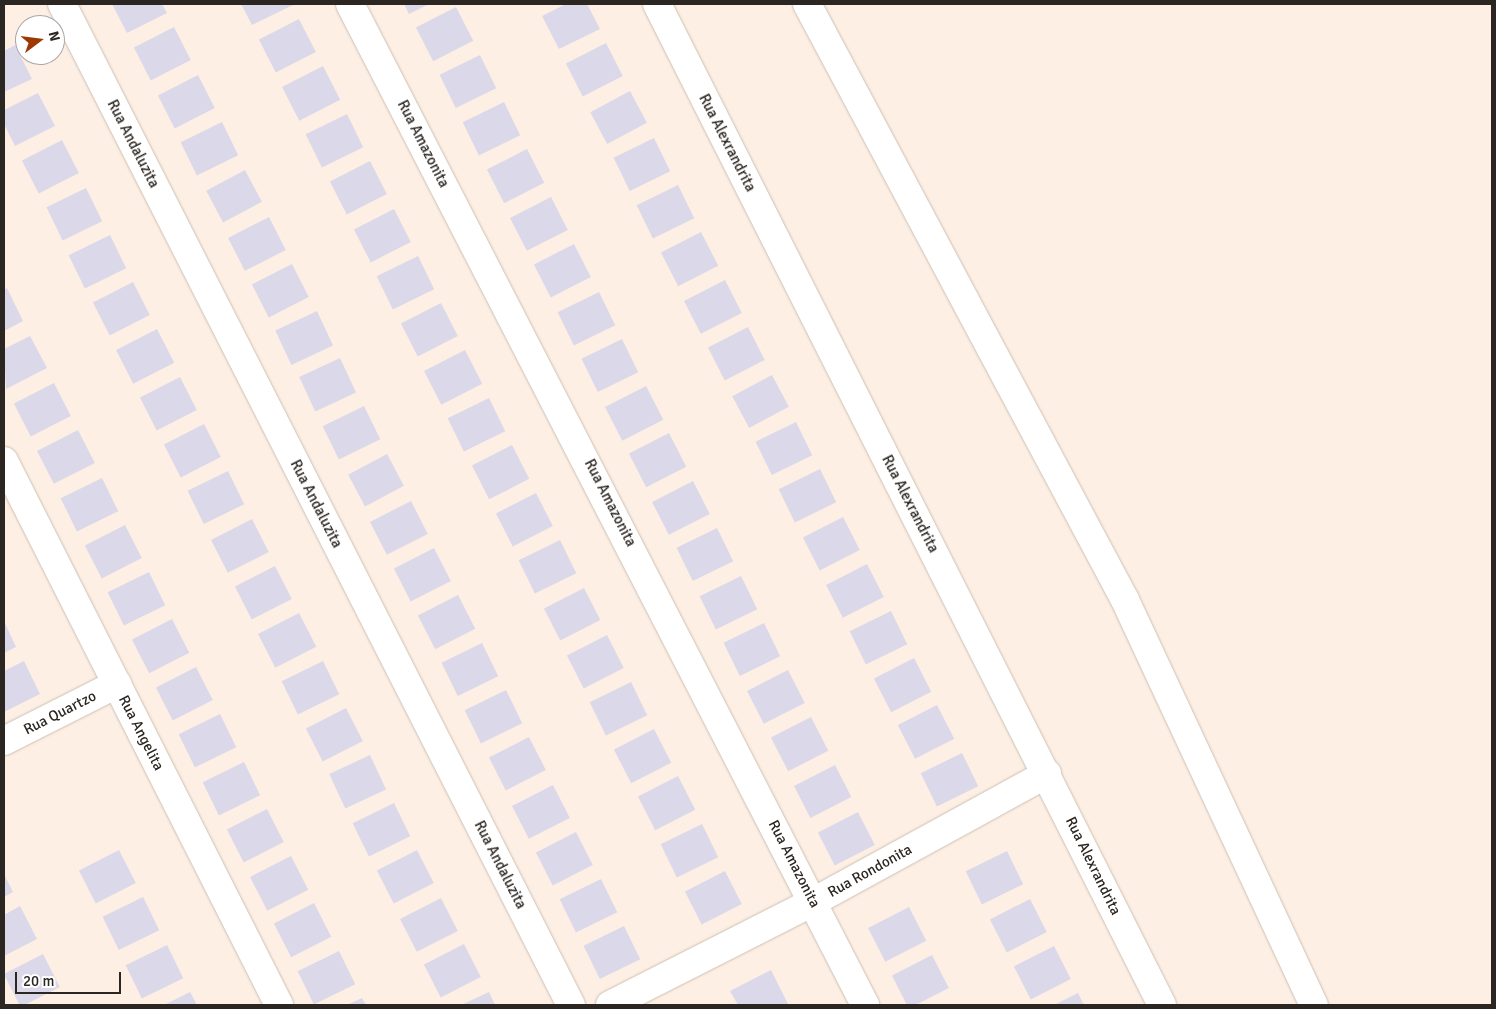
<!DOCTYPE html>
<style>
body{margin:0}
#map{position:relative;width:1496px;height:1009px;overflow:hidden;background:#fdefe3;font-family:Signika,sans-serif}
div>[style]{position:absolute}
.building>*{inset:0;background:#dbd9e9;transform-origin:0 0}
.roads{filter:drop-shadow(0 0 1px #cdc0b4) drop-shadow(0 0 1px #cdc0b4)}
.minor>*{height:28px;margin:-14px;padding:0 14px;transform-origin:14px;border-radius:14px;background:#fff}
span{translate:-50% -50%;white-space:nowrap;text-align:center;line-height:1.15;-webkit-text-stroke:4px #fff;paint-order:stroke}
.street-label{font-size:15px;color:#2b2622}
.frame{position:absolute;inset:0;border:5px solid #2b2622;pointer-events:none}
.north{position:absolute;left:15px;top:15px;width:50px;height:50px;box-sizing:border-box;background:#fff;border:1px solid #aaa8a7;border-radius:50%;rotate:75deg;font-size:14px;font-weight:700;line-height:20px;text-align:center;color:#2b2622}
.north::after{content:'';display:block;margin:auto;width:18px;height:22px;background:#9c3800;clip-path:polygon(50% 0,100% 100%,50% 72%,0 100%)}
.scale{position:absolute;left:15px;top:972px;width:106px;height:22px;box-sizing:border-box;border:2px solid #2b2622;border-top:0;padding-left:6px;font-size:15px;line-height:18px;white-space:nowrap;color:#2b2622;-webkit-text-stroke:4px #fff;paint-order:stroke}
</style>
<div id="map">
<div class="building">
<i style="clip-path:polygon(112px 4px,162px 4px,167px 13px,127px 33px)"></i>
<i style="clip-path:polygon(241px 4px,292px 4px,293px 5px,252px 25px)"></i>
<i style="clip-path:polygon(404px 4px,429px 4px,409px 14px)"></i>
<i style="clip-path:polygon(566px 4px,587px 4px,600px 29px,559px 49px,542px 16px)"></i>
<i style="left:456px;top:7px;width:38px;height:45px;rotate:63deg"></i>
<i style="left:299px;top:19px;width:37px;height:45px;rotate:63deg"></i>
<i style="left:174px;top:27px;width:37px;height:45px;rotate:63deg"></i>
<i style="left:606px;top:43px;width:37px;height:45px;rotate:63deg"></i>
<i style="clip-path:polygon(15px 45px,32px 79px,4px 92px,4px 51px)"></i>
<i style="left:480px;top:55px;width:37px;height:45px;rotate:64deg"></i>
<i style="left:323px;top:66px;width:38px;height:46px;rotate:63deg"></i>
<i style="left:198px;top:75px;width:37px;height:45px;rotate:63deg"></i>
<i style="left:630px;top:91px;width:36px;height:45px;rotate:62deg"></i>
<i style="clip-path:polygon(38px 93px,55px 126px,15px 146px,4px 124px,4px 110px)"></i>
<i style="left:504px;top:102px;width:37px;height:46px;rotate:64deg"></i>
<i style="left:347px;top:114px;width:37px;height:46px;rotate:64deg"></i>
<i style="left:222px;top:122px;width:37px;height:46px;rotate:64deg"></i>
<i style="left:654px;top:138px;width:37px;height:45px;rotate:64deg"></i>
<i style="left:62px;top:140px;width:37px;height:45px;rotate:63deg"></i>
<i style="left:527px;top:149px;width:38px;height:45px;rotate:63deg"></i>
<i style="left:370px;top:161px;width:37px;height:45px;rotate:63deg"></i>
<i style="left:245px;top:170px;width:36px;height:44px;rotate:62deg"></i>
<i style="left:678px;top:185px;width:37px;height:46px;rotate:64deg"></i>
<i style="left:86px;top:188px;width:37px;height:44px;rotate:64deg"></i>
<i style="left:551px;top:197px;width:37px;height:46px;rotate:63deg"></i>
<i style="left:394px;top:209px;width:37px;height:45px;rotate:63deg"></i>
<i style="left:269px;top:217px;width:37px;height:46px;rotate:63deg"></i>
<i style="left:701px;top:232px;width:38px;height:45px;rotate:63deg"></i>
<i style="left:110px;top:235px;width:37px;height:46px;rotate:64deg"></i>
<i style="left:574px;top:244px;width:37px;height:45px;rotate:63deg"></i>
<i style="left:418px;top:256px;width:37px;height:46px;rotate:64deg"></i>
<i style="left:292px;top:264px;width:37px;height:45px;rotate:63deg"></i>
<i style="left:725px;top:280px;width:37px;height:46px;rotate:63deg"></i>
<i style="left:133px;top:282px;width:37px;height:45px;rotate:63deg"></i>
<i style="clip-path:polygon(7px 288px,23px 321px,4px 331px,4px 290px)"></i>
<i style="left:599px;top:292px;width:37px;height:46px;rotate:64deg"></i>
<i style="left:441px;top:303px;width:37px;height:45px;rotate:63deg"></i>
<i style="left:317px;top:311px;width:38px;height:46px;rotate:65deg"></i>
<i style="left:748px;top:327px;width:37px;height:45px;rotate:63deg"></i>
<i style="left:157px;top:329px;width:38px;height:46px;rotate:63deg"></i>
<i style="clip-path:polygon(30px 336px,47px 368px,6px 389px,4px 349px)"></i>
<i style="left:622px;top:339px;width:37px;height:45px;rotate:64deg"></i>
<i style="left:465px;top:350px;width:38px;height:46px;rotate:63deg"></i>
<i style="left:340px;top:358px;width:38px;height:45px;rotate:65deg"></i>
<i style="left:772px;top:375px;width:36px;height:45px;rotate:62deg"></i>
<i style="left:180px;top:377px;width:37px;height:45px;rotate:63deg"></i>
<i style="left:54px;top:383px;width:37px;height:45px;rotate:63deg"></i>
<i style="left:646px;top:386px;width:38px;height:46px;rotate:63deg"></i>
<i style="left:489px;top:398px;width:37px;height:46px;rotate:64deg"></i>
<i style="left:364px;top:406px;width:37px;height:46px;rotate:64deg"></i>
<i style="left:796px;top:422px;width:37px;height:45px;rotate:64deg"></i>
<i style="left:204px;top:424px;width:37px;height:45px;rotate:63deg"></i>
<i style="left:78px;top:430px;width:37px;height:46px;rotate:63deg"></i>
<i style="left:669px;top:433px;width:38px;height:45px;rotate:63deg"></i>
<i style="left:512px;top:445px;width:38px;height:45px;rotate:63deg"></i>
<i style="left:387px;top:454px;width:36px;height:44px;rotate:62deg"></i>
<i style="left:820px;top:469px;width:37px;height:46px;rotate:64deg"></i>
<i style="left:228px;top:471px;width:37px;height:45px;rotate:64deg"></i>
<i style="left:102px;top:478px;width:37px;height:46px;rotate:64deg"></i>
<i style="left:693px;top:481px;width:37px;height:46px;rotate:63deg"></i>
<i style="left:536px;top:493px;width:37px;height:45px;rotate:63deg"></i>
<i style="left:411px;top:501px;width:37px;height:46px;rotate:63deg"></i>
<i style="left:843px;top:517px;width:37px;height:45px;rotate:63deg"></i>
<i style="left:252px;top:519px;width:37px;height:46px;rotate:63deg"></i>
<i style="left:125px;top:525px;width:37px;height:45px;rotate:63deg"></i>
<i style="left:717px;top:528px;width:37px;height:45px;rotate:64deg"></i>
<i style="left:560px;top:540px;width:37px;height:46px;rotate:64deg"></i>
<i style="left:434px;top:548px;width:37px;height:45px;rotate:63deg"></i>
<i style="left:867px;top:564px;width:37px;height:46px;rotate:63deg"></i>
<i style="left:275px;top:566px;width:37px;height:45px;rotate:63deg"></i>
<i style="left:149px;top:572px;width:37px;height:46px;rotate:64deg"></i>
<i style="left:741px;top:576px;width:37px;height:46px;rotate:64deg"></i>
<i style="left:584px;top:588px;width:36px;height:45px;rotate:63deg"></i>
<i style="left:458px;top:595px;width:38px;height:45px;rotate:63deg"></i>
<i style="left:891px;top:611px;width:37px;height:46px;rotate:64deg"></i>
<i style="left:299px;top:613px;width:38px;height:46px;rotate:63deg"></i>
<i style="left:172px;top:619px;width:38px;height:45px;rotate:63deg"></i>
<i style="clip-path:polygon(4px 621px,16px 647px,4px 653px)"></i>
<i style="left:764px;top:623px;width:37px;height:45px;rotate:64deg"></i>
<i style="left:607px;top:635px;width:37px;height:45px;rotate:63deg"></i>
<i style="left:482px;top:643px;width:37px;height:45px;rotate:64deg"></i>
<i style="left:914px;top:658px;width:38px;height:45px;rotate:63deg"></i>
<i style="clip-path:polygon(24px 661px,40px 694px,4px 712px,4px 671px)"></i>
<i style="left:323px;top:661px;width:37px;height:46px;rotate:64deg"></i>
<i style="left:196px;top:667px;width:37px;height:45px;rotate:63deg"></i>
<i style="left:788px;top:670px;width:37px;height:46px;rotate:63deg"></i>
<i style="left:631px;top:682px;width:37px;height:46px;rotate:64deg"></i>
<i style="left:506px;top:690px;width:37px;height:46px;rotate:64deg"></i>
<i style="left:937px;top:705px;width:38px;height:44px;rotate:63deg"></i>
<i style="left:346px;top:708px;width:37px;height:45px;rotate:63deg"></i>
<i style="left:220px;top:714px;width:37px;height:46px;rotate:64deg"></i>
<i style="left:811px;top:717px;width:38px;height:45px;rotate:63deg"></i>
<i style="left:654px;top:729px;width:38px;height:45px;rotate:63deg"></i>
<i style="left:529px;top:737px;width:37px;height:45px;rotate:63deg"></i>
<i style="left:962px;top:753px;width:37px;height:46px;rotate:64deg"></i>
<i style="left:370px;top:755px;width:38px;height:45px;rotate:65deg"></i>
<i style="left:244px;top:762px;width:37px;height:46px;rotate:64deg"></i>
<i style="left:835px;top:765px;width:36px;height:46px;rotate:63deg"></i>
<i style="left:678px;top:776px;width:38px;height:45px;rotate:63deg"></i>
<i style="left:553px;top:785px;width:37px;height:46px;rotate:63deg"></i>
<i style="left:394px;top:803px;width:37px;height:46px;rotate:64deg"></i>
<i style="left:267px;top:809px;width:37px;height:45px;rotate:63deg"></i>
<i style="left:858px;top:812px;width:37px;height:45px;rotate:63deg"></i>
<i style="left:702px;top:824px;width:37px;height:46px;rotate:64deg"></i>
<i style="left:576px;top:832px;width:37px;height:45px;rotate:63deg"></i>
<i style="left:119px;top:850px;width:37px;height:45px;rotate:63deg"></i>
<i style="left:417px;top:850px;width:37px;height:45px;rotate:63deg"></i>
<i style="left:1007px;top:851px;width:37px;height:46px;rotate:64deg"></i>
<i style="left:291px;top:856px;width:38px;height:46px;rotate:63deg"></i>
<i style="left:725px;top:871px;width:37px;height:45px;rotate:63deg"></i>
<i style="clip-path:polygon(4px 874px,13px 892px,4px 897px)"></i>
<i style="left:601px;top:879px;width:37px;height:46px;rotate:64deg"></i>
<i style="left:143px;top:897px;width:37px;height:45px;rotate:64deg"></i>
<i style="left:441px;top:898px;width:37px;height:46px;rotate:63deg"></i>
<i style="left:1030px;top:899px;width:37px;height:45px;rotate:63deg"></i>
<i style="left:314px;top:903px;width:38px;height:45px;rotate:63deg"></i>
<i style="clip-path:polygon(20px 906px,37px 939px,4px 956px,4px 915px)"></i>
<i style="left:909px;top:907px;width:38px;height:46px;rotate:63deg"></i>
<i style="left:624px;top:926px;width:37px;height:45px;rotate:64deg"></i>
<i style="left:464px;top:944px;width:37px;height:45px;rotate:63deg"></i>
<i style="left:167px;top:945px;width:37px;height:46px;rotate:64deg"></i>
<i style="left:1054px;top:946px;width:37px;height:45px;rotate:63deg"></i>
<i style="left:339px;top:951px;width:37px;height:46px;rotate:64deg"></i>
<i style="left:43px;top:954px;width:37px;height:44px;rotate:63deg"></i>
<i style="left:932px;top:955px;width:37px;height:45px;rotate:63deg"></i>
<i style="clip-path:polygon(771px 970px,788px 1004px,738px 1005px,730px 991px)"></i>
<i style="clip-path:polygon(190px 992px,197px 1005px,164px 1005px)"></i>
<i style="clip-path:polygon(489px 992px,495px 1005px,461px 1005px)"></i>
<i style="clip-path:polygon(1078px 993px,1084px 1005px,1054px 1005px)"></i>
<i style="clip-path:polygon(362px 998px,366px 1005px,347px 1005px)"></i>
</div>
<div class="roads">
<div class="minor">
<i style="left:62px;top:4px;width:1123px;rotate:63.05deg"></i>
<i style="left:350px;top:4px;width:1126px;rotate:62.77deg"></i>
<i style="left:657px;top:4px;width:1121px;rotate:63.23deg"></i>
<i style="left:807px;top:4px;width:676px;rotate:61.92deg"></i>
<i style="left:1125px;top:600px;width:447px;rotate:65deg"></i>
<i style="left:4px;top:461px;width:610px;rotate:63.18deg"></i>
<i style="left:4px;top:741px;width:127px;rotate:-26.8deg"></i>
<i style="left:610px;top:1005px;width:228px;rotate:-26.9deg"></i>
<i style="left:813px;top:902px;width:267px;rotate:-28.7deg"></i>
</div>
</div>
<div class="street-label">
<span style="left:727px;top:143px;rotate:63deg">Rua Alexrandrita</span>
<span style="left:133px;top:144px;rotate:63deg">Rua Andaluzita</span>
<span style="left:423px;top:144px;rotate:63deg">Rua Amazonita</span>
<span style="left:610px;top:503px;rotate:63deg">Rua Amazonita</span>
<span style="left:316px;top:504px;rotate:63deg">Rua Andaluzita</span>
<span style="left:910px;top:504px;rotate:63deg">Rua Alexrandrita</span>
<span style="left:60px;top:713px;rotate:-27deg">Rua Quartzo</span>
<span style="left:141px;top:733px;rotate:63deg">Rua Angelita</span>
<span style="left:794px;top:864px;rotate:63deg">Rua Amazonita</span>
<span style="left:500px;top:865px;rotate:63deg">Rua Andaluzita</span>
<span style="left:1093px;top:866px;rotate:64deg">Rua Alexrandrita</span>
<span style="left:870px;top:871px;rotate:-29deg">Rua Rondonita</span>
</div>
<div class="frame"></div>
<div class="north">N</div>
<div class="scale">20 m</div>
</div>
